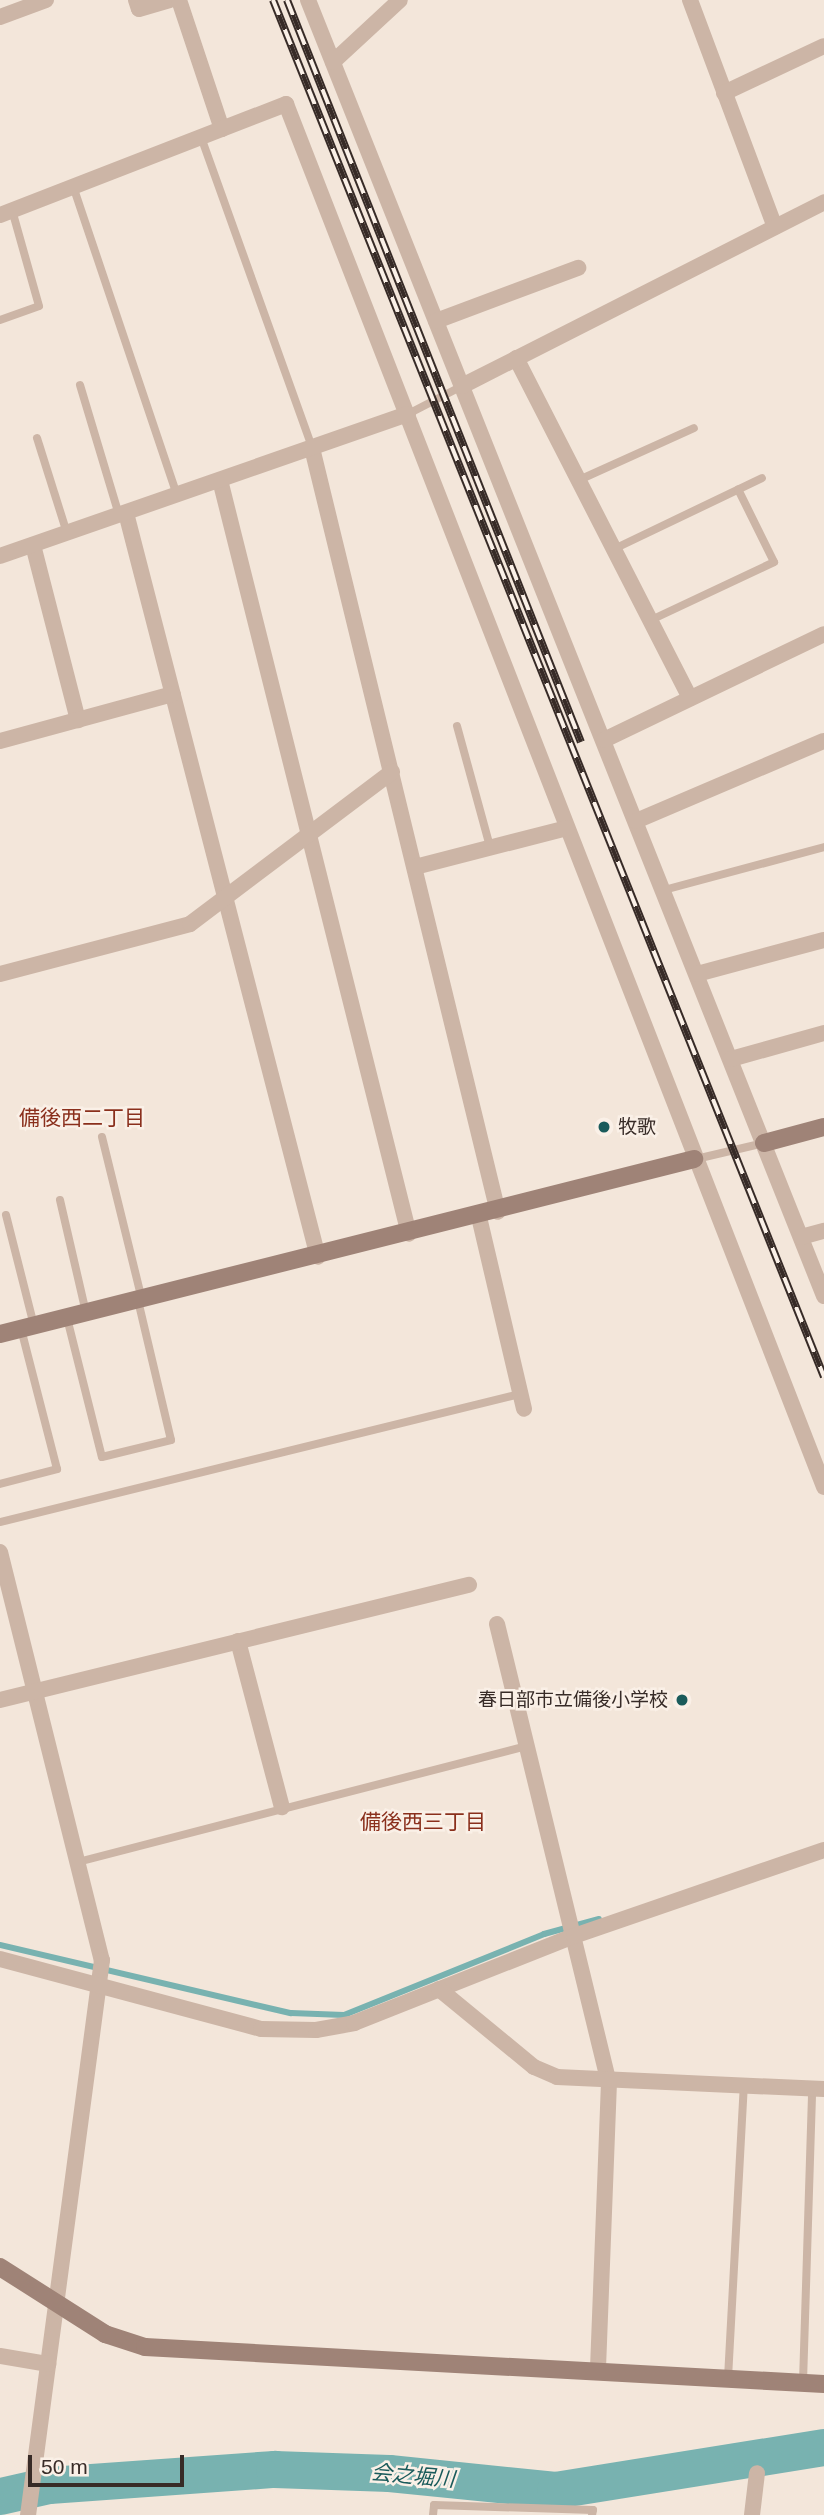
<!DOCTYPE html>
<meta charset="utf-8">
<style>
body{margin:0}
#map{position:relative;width:824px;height:2515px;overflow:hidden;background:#f3e6da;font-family:Helvetica,"Noto Sans JP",sans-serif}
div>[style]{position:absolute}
.stream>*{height:6px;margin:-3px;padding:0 3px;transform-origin:3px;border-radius:3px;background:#78b2b0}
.river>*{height:37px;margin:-18.5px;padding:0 18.5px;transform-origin:18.5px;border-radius:18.5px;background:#78b2b0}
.lane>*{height:8px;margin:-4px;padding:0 4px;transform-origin:4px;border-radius:4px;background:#ccb5a6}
.street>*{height:16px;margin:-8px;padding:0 8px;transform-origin:8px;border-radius:8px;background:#ccb5a6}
.secondary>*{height:18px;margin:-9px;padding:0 9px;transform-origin:9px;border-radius:9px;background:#9f8377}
.rail>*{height:8px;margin-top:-4px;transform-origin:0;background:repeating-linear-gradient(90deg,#faf0e7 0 16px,#372b27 0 32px);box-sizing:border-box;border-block:2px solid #372b27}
.dots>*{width:19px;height:19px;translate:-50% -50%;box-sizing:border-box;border:4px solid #faf0e7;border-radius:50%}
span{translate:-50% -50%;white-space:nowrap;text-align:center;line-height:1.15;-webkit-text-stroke:5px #faf0e7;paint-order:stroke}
.poi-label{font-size:19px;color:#372b27}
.left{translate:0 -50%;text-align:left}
.right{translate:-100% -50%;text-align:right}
.neighbourhood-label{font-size:21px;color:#8a2f1c}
.water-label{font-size:21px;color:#1a5b5b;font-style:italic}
.scale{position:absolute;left:28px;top:2455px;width:156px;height:32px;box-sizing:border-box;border:4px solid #372b27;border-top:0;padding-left:9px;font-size:21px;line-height:24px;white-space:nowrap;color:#372b27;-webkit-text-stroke:5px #faf0e7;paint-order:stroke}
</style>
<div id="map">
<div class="stream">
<i style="left:0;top:1945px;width:299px;rotate:13.2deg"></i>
<i style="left:291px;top:2013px;width:53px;rotate:2.2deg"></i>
<i style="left:344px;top:2015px;width:216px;rotate:-22deg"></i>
<i style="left:544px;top:1934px;width:57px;rotate:-15.3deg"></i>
</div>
<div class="river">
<i style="left:0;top:2496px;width:50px;rotate:-12.7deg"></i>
<i style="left:49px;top:2485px;width:226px;rotate:-4.1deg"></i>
<i style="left:274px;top:2469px;width:115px;rotate:2deg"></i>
<i style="left:389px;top:2473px;width:167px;rotate:5.8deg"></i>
<i style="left:555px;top:2490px;width:272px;rotate:-9.1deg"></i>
</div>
<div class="lane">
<i style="left:201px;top:137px;width:329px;rotate:70.3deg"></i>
<i style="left:73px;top:186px;width:326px;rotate:71.4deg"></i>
<i style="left:0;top:320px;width:41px;rotate:-19.7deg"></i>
<i style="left:39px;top:306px;width:100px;rotate:-105.7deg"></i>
<i style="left:80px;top:385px;width:136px;rotate:73.3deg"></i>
<i style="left:408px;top:414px;width:61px;rotate:-27.4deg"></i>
<i style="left:37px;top:438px;width:100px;rotate:72.5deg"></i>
<i style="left:579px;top:480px;width:126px;rotate:-24.3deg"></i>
<i style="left:614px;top:549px;width:164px;rotate:-25.6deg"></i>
<i style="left:651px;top:620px;width:136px;rotate:-25.2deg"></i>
<i style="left:774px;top:562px;width:81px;rotate:-116.3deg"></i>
<i style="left:457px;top:726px;width:125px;rotate:74.7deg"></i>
<i style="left:664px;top:890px;width:166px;rotate:-15deg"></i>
<i style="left:102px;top:1137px;width:168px;rotate:76.2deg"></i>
<i style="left:696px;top:1159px;width:70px;rotate:-13.2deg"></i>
<i style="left:60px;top:1200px;width:116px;rotate:77deg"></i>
<i style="left:6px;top:1215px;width:114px;rotate:75.8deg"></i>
<i style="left:67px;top:1318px;width:143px;rotate:75.9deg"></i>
<i style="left:102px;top:1457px;width:71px;rotate:-13.8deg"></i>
<i style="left:171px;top:1440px;width:144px;rotate:-103.3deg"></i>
<i style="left:0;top:1484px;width:59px;rotate:-14.7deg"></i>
<i style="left:57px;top:1469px;width:145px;rotate:-104.4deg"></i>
<i style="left:0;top:1522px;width:536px;rotate:-13.83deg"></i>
<i style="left:78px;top:1862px;width:464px;rotate:-14.5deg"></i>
<i style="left:728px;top:2378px;width:292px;rotate:-86.9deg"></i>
<i style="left:803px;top:2382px;width:294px;rotate:-88.2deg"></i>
<i style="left:433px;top:2515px;width:10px;rotate:-84deg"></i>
<i style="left:434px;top:2505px;width:159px;rotate:1.8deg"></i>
<i style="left:593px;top:2510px;width:5px;rotate:101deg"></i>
</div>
<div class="street">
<i style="left:136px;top:0;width:9px;rotate:72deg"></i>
<i style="left:139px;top:9px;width:32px;rotate:-16deg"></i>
<i style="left:179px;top:0;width:136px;rotate:71.6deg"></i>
<i style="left:308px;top:0;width:1395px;rotate:68.29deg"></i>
<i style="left:690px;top:0;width:242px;rotate:69.5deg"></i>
<i style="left:0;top:17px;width:49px;rotate:-20.3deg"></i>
<i style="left:333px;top:62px;width:91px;rotate:-42.8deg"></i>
<i style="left:724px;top:93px;width:110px;rotate:-25.2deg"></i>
<i style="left:0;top:215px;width:307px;rotate:-21.2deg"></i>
<i style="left:286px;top:104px;width:1484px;rotate:68.74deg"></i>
<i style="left:436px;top:321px;width:152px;rotate:-20.5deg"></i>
<i style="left:516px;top:358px;width:382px;rotate:62.9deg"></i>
<i style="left:462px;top:386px;width:406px;rotate:-26.9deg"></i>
<i style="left:312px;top:448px;width:786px;rotate:76.32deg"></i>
<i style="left:220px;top:480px;width:777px;rotate:75.93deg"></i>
<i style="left:126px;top:513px;width:768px;rotate:75.53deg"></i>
<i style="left:33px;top:545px;width:181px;rotate:75.6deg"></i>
<i style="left:0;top:556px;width:432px;rotate:-19.2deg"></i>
<i style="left:604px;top:740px;width:244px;rotate:-25.7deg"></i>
<i style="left:0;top:741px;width:179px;rotate:-15.2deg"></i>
<i style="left:636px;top:821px;width:204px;rotate:-23.1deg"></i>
<i style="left:415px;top:867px;width:157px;rotate:-14.4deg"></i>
<i style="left:0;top:974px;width:196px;rotate:-14.7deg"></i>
<i style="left:190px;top:924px;width:253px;rotate:-37deg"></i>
<i style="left:697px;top:974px;width:131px;rotate:-15deg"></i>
<i style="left:731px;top:1059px;width:97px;rotate:-15.6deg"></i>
<i style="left:479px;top:1217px;width:197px;rotate:76.8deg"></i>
<i style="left:801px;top:1237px;width:24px;rotate:-15deg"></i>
<i style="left:0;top:1552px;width:421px;rotate:76deg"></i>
<i style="left:102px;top:1960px;width:560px;rotate:97.59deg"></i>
<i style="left:497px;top:1624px;width:471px;rotate:76.3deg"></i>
<i style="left:609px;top:2082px;width:289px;rotate:92.2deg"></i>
<i style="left:238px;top:1641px;width:172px;rotate:75.2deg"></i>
<i style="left:0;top:1700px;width:483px;rotate:-13.8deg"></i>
<i style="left:0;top:1959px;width:270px;rotate:15deg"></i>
<i style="left:261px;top:2029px;width:55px;rotate:1deg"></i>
<i style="left:316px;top:2030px;width:39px;rotate:-10deg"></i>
<i style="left:354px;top:2023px;width:237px;rotate:-21.6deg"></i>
<i style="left:574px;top:1936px;width:264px;rotate:-19deg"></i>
<i style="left:439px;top:1989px;width:123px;rotate:39.4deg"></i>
<i style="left:534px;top:2067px;width:25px;rotate:23deg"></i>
<i style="left:557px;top:2077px;width:267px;rotate:2.6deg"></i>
<i style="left:0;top:2356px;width:49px;rotate:9.5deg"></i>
<i style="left:752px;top:2515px;width:42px;rotate:-83.2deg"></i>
</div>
<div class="secondary">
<i style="left:764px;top:1143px;width:62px;rotate:-14.9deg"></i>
<i style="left:0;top:1334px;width:716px;rotate:-14.15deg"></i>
<i style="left:0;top:2267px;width:125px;rotate:32.5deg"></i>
<i style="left:105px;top:2334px;width:42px;rotate:18deg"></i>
<i style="left:145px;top:2347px;width:680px;rotate:3.12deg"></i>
</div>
<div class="rail">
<i style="left:273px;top:0;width:1483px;rotate:68.19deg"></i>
<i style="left:287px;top:0;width:798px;rotate:68.39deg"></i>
</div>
<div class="dots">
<i style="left:604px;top:1127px;background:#1a5b5b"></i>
<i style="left:682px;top:1700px;background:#1a5b5b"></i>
</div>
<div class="poi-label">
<span class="left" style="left:618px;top:1127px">牧歌</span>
<span class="right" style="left:668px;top:1700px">春日部市立備後小学校</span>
</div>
<div class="neighbourhood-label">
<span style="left:82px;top:1118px">備後西二丁目</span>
<span style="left:423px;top:1822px">備後西三丁目</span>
</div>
<div class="water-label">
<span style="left:413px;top:2476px;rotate:5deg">会之堀川</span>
</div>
<div class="scale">50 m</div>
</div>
